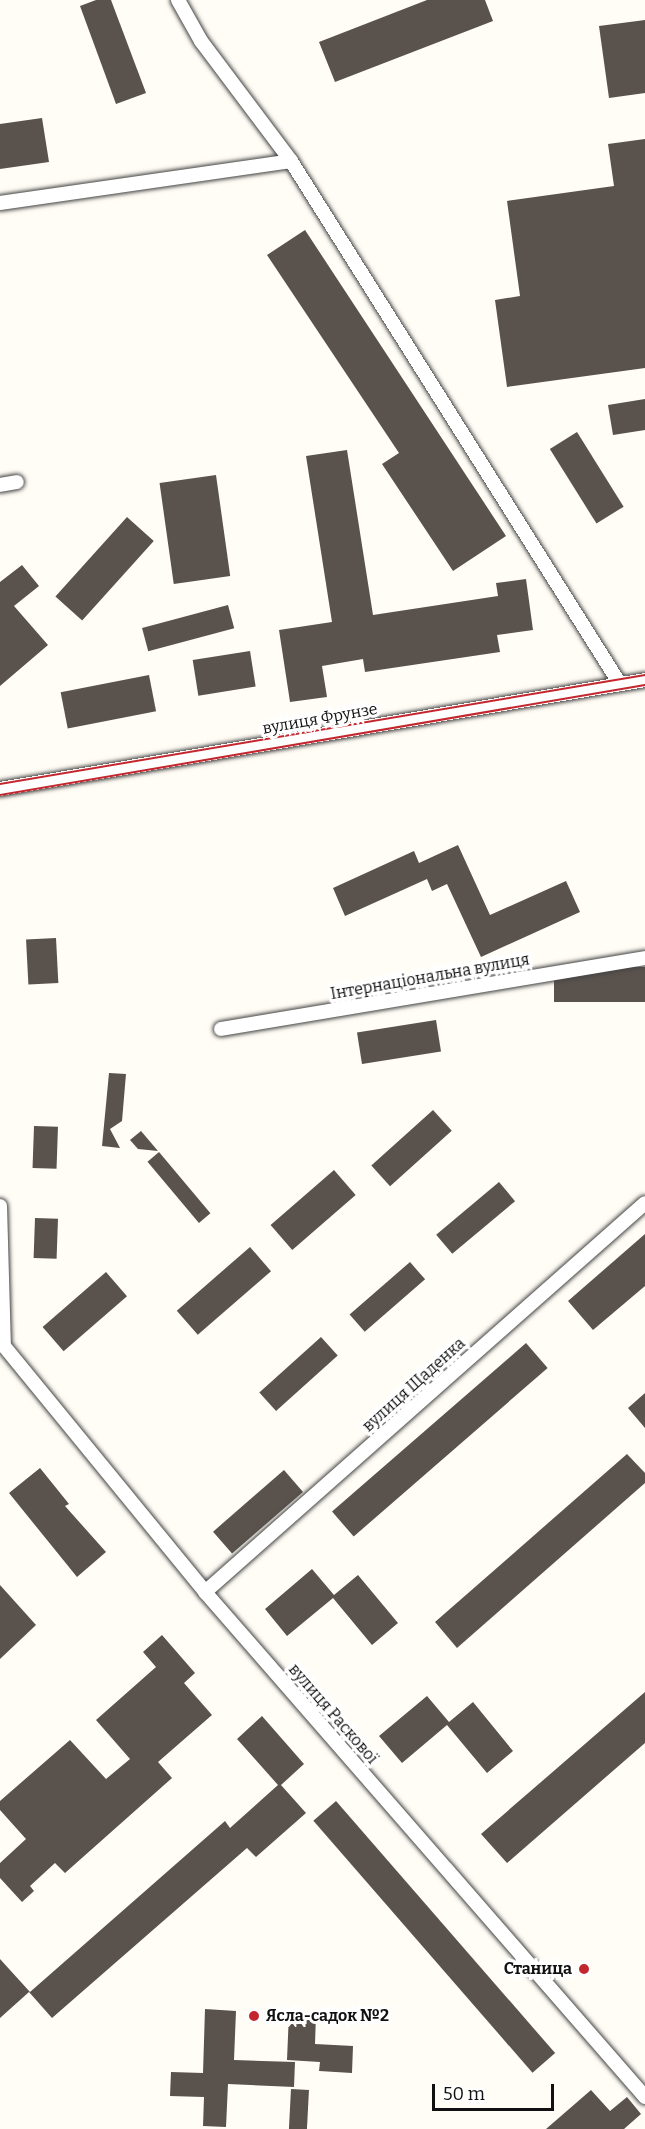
<!DOCTYPE html>
<meta charset="utf-8">
<style>
body{margin:0}
#map{position:relative;width:645px;height:2129px;overflow:hidden;background:#fffdf5;font-family:Bitter,serif}
div>[style]{position:absolute}
.building>*{inset:0;background:#5a524d;transform-origin:0 0}
.roads{filter:drop-shadow(0 0 2px #444) drop-shadow(0 0 2px #444)}
.minor>*{height:14px;margin:-7px;padding:0 7px;transform-origin:7px;border-radius:7px;background:#fff}
.tram>*{height:1.5px;margin:-0.75px;padding:0 0.75px;transform-origin:0.75px;border-radius:0.75px;background:#c4262e}
.dots>*{width:16px;height:16px;translate:-50% -50%;box-sizing:border-box;border:3px solid #fff;border-radius:50%}
span{translate:-50% -50%;white-space:nowrap;text-align:center;line-height:1.15;-webkit-text-stroke:6px #fff;paint-order:stroke}
.street-label{font-size:16px;color:#111}
.poi-label{font-size:16px;color:#111;font-weight:700}
.right{translate:-100% -50%;text-align:right}
.left{translate:0 -50%;text-align:left}
.scale{position:absolute;left:432px;top:2084px;width:122px;height:27px;box-sizing:border-box;border:3px solid #111;border-top:0;padding-left:8px;font-size:18px;line-height:21px;white-space:nowrap;color:#111;-webkit-text-stroke:4px #fff;paint-order:stroke}
</style>
<div id="map">
<div class="building">
<i style="clip-path:polygon(96px 0,111px 0,146px 93px,116px 104px,80px 6px)"></i>
<i style="clip-path:polygon(427px 0,485px 0,493px 21px,335px 82px,319px 42px)"></i>
<i style="clip-path:polygon(645px 20px,645px 93px,609px 98px,599px 26px)"></i>
<i style="clip-path:polygon(42px 118px,49px 162px,0 169px,0 124px)"></i>
<i style="clip-path:polygon(645px 139px,645px 368px,507px 387px,495px 300px,520px 296px,507px 201px,614px 186px,608px 144px)"></i>
<i style="clip-path:polygon(305px 230px,506px 536px,453px 571px,382px 464px,399px 453px,267px 255px)"></i>
<i style="clip-path:polygon(645px 399px,645px 430px,613px 435px,608px 405px)"></i>
<i style="left:577px;top:432px;width:88px;height:32px;rotate:58deg"></i>
<i style="clip-path:polygon(347px 450px,373px 615px,498px 596px,496px 583px,526px 579px,533px 630px,497px 635px,500px 652px,365px 672px,363px 659px,322px 666px,327px 697px,290px 702px,279px 630px,332px 622px,306px 456px)"></i>
<i style="left:216px;top:475px;width:102px;height:57px;rotate:82deg"></i>
<i style="left:127px;top:517px;width:36px;height:107px;rotate:42deg"></i>
<i style="clip-path:polygon(22px 565px,39px 586px,14px 606px,48px 645px,0 686px,0 582px)"></i>
<i style="left:228px;top:605px;width:24px;height:89px;rotate:75deg"></i>
<i style="left:250px;top:651px;width:36px;height:58px;rotate:81deg"></i>
<i style="left:149px;top:675px;width:37px;height:90px;rotate:79deg"></i>
<i style="clip-path:polygon(458px 845px,490px 915px,566px 881px,580px 912px,481px 957px,447px 884px,432px 891px,427px 879px,345px 916px,333px 888px,414px 851px,419px 863px)"></i>
<i style="left:56px;top:938px;width:45px;height:30px;rotate:87deg"></i>
<i style="left:645px;top:967px;width:35px;height:91px;rotate:90deg"></i>
<i style="left:436px;top:1020px;width:32px;height:80px;rotate:81deg"></i>
<i style="clip-path:polygon(109px 1073px,126px 1074px,122px 1121px,110px 1129px,120px 1148px,102px 1146px)"></i>
<i style="left:433px;top:1110px;width:28px;height:83px;rotate:48deg"></i>
<i style="left:34px;top:1126px;width:24px;height:42px;rotate:2deg"></i>
<i style="clip-path:polygon(141px 1131px,158px 1151px,138px 1149px,130px 1140px)"></i>
<i style="left:159px;top:1152px;width:80px;height:15px;rotate:50deg"></i>
<i style="left:334px;top:1170px;width:33px;height:84px;rotate:49deg"></i>
<i style="left:499px;top:1182px;width:25px;height:82px;rotate:50deg"></i>
<i style="left:35px;top:1218px;width:23px;height:40px;rotate:2deg"></i>
<i style="clip-path:polygon(645px 1234px,645px 1286px,593px 1330px,568px 1301px)"></i>
<i style="left:250px;top:1247px;width:32px;height:97px;rotate:49deg"></i>
<i style="left:410px;top:1262px;width:23px;height:80px;rotate:49deg"></i>
<i style="left:106px;top:1272px;width:32px;height:84px;rotate:49deg"></i>
<i style="left:321px;top:1337px;width:25px;height:83px;rotate:48deg"></i>
<i style="left:526px;top:1343px;width:33px;height:257px;rotate:49deg"></i>
<i style="clip-path:polygon(645px 1393px,645px 1428px,628px 1408px)"></i>
<i style="clip-path:polygon(627px 1454px,645px 1473px,645px 1483px,457px 1648px,435px 1622px)"></i>
<i style="clip-path:polygon(40px 1468px,69px 1504px,65px 1506px,106px 1552px,77px 1577px,9px 1493px)"></i>
<i style="left:284px;top:1470px;width:29px;height:94px;rotate:49deg"></i>
<i style="clip-path:polygon(312px 1569px,334px 1595px,358px 1575px,398px 1623px,372px 1645px,333px 1598px,287px 1636px,265px 1609px)"></i>
<i style="clip-path:polygon(0 1585px,36px 1625px,0 1659px)"></i>
<i style="clip-path:polygon(162px 1635px,195px 1673px,184px 1683px,212px 1715px,158px 1762px,172px 1778px,65px 1873px,55px 1863px,30px 1886px,34px 1891px,22px 1902px,0 1878px,0 1863px,26px 1839px,0 1810px,0 1801px,70px 1740px,106px 1779px,130px 1759px,96px 1720px,156px 1667px,143px 1652px)"></i>
<i style="clip-path:polygon(645px 1692px,645px 1743px,507px 1863px,481px 1834px)"></i>
<i style="clip-path:polygon(427px 1696px,449px 1722px,473px 1702px,513px 1751px,487px 1773px,447px 1725px,402px 1763px,379px 1736px)"></i>
<i style="clip-path:polygon(262px 1716px,304px 1764px,281px 1785px,306px 1813px,256px 1857px,247px 1848px,52px 2018px,29px 1992px,0 2018px,0 1959px,30px 1992px,225px 1821px,230px 1828px,278px 1785px,237px 1739px)"></i>
<i style="left:336px;top:1801px;width:334px;height:30px;rotate:49deg"></i>
<i style="clip-path:polygon(205px 2009px,236px 2011px,234px 2060px,295px 2062px,294px 2087px,228px 2084px,226px 2127px,203px 2126px,204px 2097px,170px 2096px,171px 2072px,203px 2073px)"></i>
<i style="clip-path:polygon(289px 2013px,316px 2014px,315px 2044px,353px 2046px,352px 2073px,319px 2071px,320px 2062px,287px 2060px)"></i>
<i style="left:291px;top:2089px;width:18px;height:40px;rotate:3deg"></i>
<i style="clip-path:polygon(591px 2090px,610px 2111px,627px 2097px,641px 2114px,624px 2129px,546px 2129px)"></i>
</div>
<div class="roads">
<div class="minor">
<i style="left:178px;top:0;width:47px;rotate:60.7deg"></i>
<i style="left:201px;top:41px;width:150px;rotate:53.1deg"></i>
<i style="left:291px;top:161px;width:618px;rotate:57.83deg"></i>
<i style="left:0;top:203px;width:294px;rotate:-8.2deg"></i>
<i style="left:0;top:485px;width:17px;rotate:-10deg"></i>
<i style="left:0;top:789px;width:654px;rotate:-9.59deg"></i>
<i style="left:221px;top:1029px;width:430px;rotate:-9.5deg"></i>
<i style="left:0;top:1206px;width:140px;rotate:88.4deg"></i>
<i style="left:4px;top:1346px;width:318px;rotate:50.7deg"></i>
<i style="left:205px;top:1592px;width:670px;rotate:48.93deg"></i>
<i style="left:205px;top:1592px;width:587px;rotate:-41.48deg"></i>
</div>
</div>
<div class="tram">
<i style="left:0;top:784px;width:654px;rotate:-9.59deg"></i>
<i style="left:0;top:795px;width:654px;rotate:-9.68deg"></i>
</div>
<div class="dots">
<i style="left:584px;top:1969px;background:#c4262e"></i>
<i style="left:254px;top:2016px;background:#c4262e"></i>
</div>
<div class="street-label">
<span style="left:320px;top:719px;rotate:-10deg">вулиця Фрунзе</span>
<span style="left:430px;top:977px;rotate:-10deg">Інтернаціональна вулиця</span>
<span style="left:414px;top:1385px;rotate:-42deg">вулиця Щаденка</span>
<span style="left:333px;top:1714px;rotate:49deg">вулиця Раскової</span>
</div>
<div class="poi-label">
<span class="right" style="left:572px;top:1969px">Станица</span>
<span class="left" style="left:266px;top:2016px">Ясла-садок №2</span>
</div>
<div class="scale">50 m</div>
</div>
